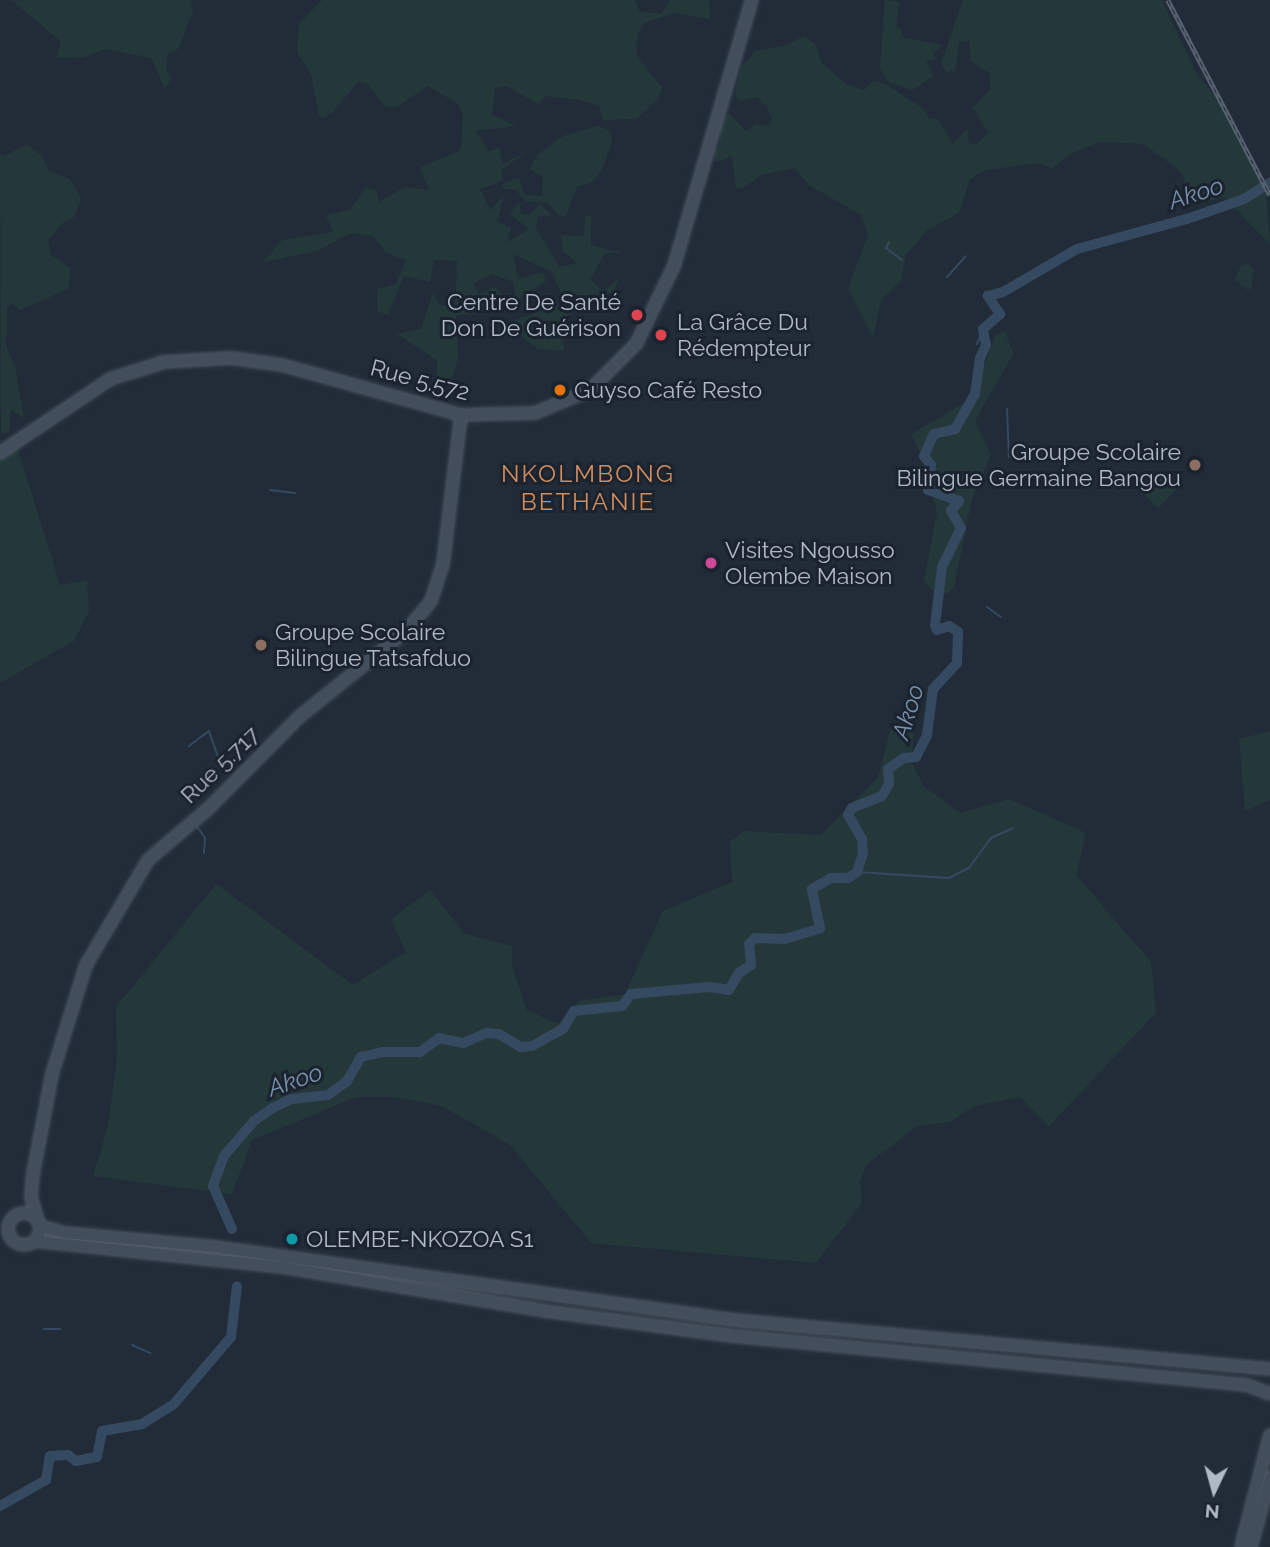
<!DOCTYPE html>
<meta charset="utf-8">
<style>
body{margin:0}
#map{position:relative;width:1270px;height:1547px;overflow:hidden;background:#222c39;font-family:Raleway,sans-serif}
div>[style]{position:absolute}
.green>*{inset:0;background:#24383a;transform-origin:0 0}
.stream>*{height:2px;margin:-1px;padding:0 1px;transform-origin:1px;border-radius:1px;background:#354960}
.river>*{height:10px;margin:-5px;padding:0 5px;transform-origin:5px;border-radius:5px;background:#354960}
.roads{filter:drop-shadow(0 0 2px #535c67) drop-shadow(0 0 2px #535c67)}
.secondary>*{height:10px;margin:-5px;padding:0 5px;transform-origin:5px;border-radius:5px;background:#434e5c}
.secondary>.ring{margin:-5px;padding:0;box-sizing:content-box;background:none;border:10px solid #434e5c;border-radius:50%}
.rail>*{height:4.5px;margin-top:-2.25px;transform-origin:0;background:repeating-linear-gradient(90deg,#1b232e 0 5px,#576270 0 10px);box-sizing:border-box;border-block:2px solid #576270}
.dots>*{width:19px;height:19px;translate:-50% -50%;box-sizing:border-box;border:4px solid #1b232e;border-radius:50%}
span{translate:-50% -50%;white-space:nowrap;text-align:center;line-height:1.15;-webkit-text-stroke:6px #1b232e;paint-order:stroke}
.poi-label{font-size:23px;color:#b0b9c6}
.right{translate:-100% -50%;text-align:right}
.left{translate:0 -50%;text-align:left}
.street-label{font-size:23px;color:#b0b9c6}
.water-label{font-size:24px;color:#7891ad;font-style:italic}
.neighbourhood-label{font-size:24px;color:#d28d5f;letter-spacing:2px}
.north{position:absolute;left:1179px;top:1456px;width:70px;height:70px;-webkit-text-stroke:5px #1b232e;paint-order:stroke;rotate:185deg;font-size:19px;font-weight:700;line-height:28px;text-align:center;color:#b0b9c6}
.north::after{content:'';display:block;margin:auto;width:24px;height:32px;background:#b0b9c6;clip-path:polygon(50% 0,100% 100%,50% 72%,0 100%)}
</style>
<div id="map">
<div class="green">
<i style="clip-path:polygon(11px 0,191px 0,193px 10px,179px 48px,168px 54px,166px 68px,172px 80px,164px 88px,152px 58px,105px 49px,85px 57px,57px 58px,61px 41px)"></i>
<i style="clip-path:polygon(322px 0,635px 0,640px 12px,661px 14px,670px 0,709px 0,710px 19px,675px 13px,644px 23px,638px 33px,636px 54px,662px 88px,659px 98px,636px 119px,603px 120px,599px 106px,580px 100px,546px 96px,538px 104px,507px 86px,495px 88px,492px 115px,516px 126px,475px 131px,489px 151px,499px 148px,503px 164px,529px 150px,501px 170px,503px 181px,480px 189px,490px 210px,504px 195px,497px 222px,511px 227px,508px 242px,529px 229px,510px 214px,519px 201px,521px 214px,529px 215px,540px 204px,552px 215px,538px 217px,536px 228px,559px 267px,578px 263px,563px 252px,561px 235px,583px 236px,586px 215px,591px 216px,591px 245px,622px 253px,605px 253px,590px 280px,604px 292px,619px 277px,614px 290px,561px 319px,564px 351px,538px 349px,521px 336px,503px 337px,505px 324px,560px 304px,563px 297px,552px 272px,513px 254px,518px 279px,543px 272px,546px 281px,516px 300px,513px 282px,492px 274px,474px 283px,478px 294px,495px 287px,502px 294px,480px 313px,456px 315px,458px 359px,451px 382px,437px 380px,437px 360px,397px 334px,421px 329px,433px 293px,440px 305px,455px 306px,457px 261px,434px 260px,430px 282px,404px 276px,388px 315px,377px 311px,377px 289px,395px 285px,406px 260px,386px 253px,373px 236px,351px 233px,317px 251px,263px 262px,282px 240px,333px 232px,326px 215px,350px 210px,365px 188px,376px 190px,379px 202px,405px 187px,429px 190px,420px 168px,461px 150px,463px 113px,457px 103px,428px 86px,397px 107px,386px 107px,368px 84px,358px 82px,333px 112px,323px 119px,319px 116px,311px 74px,297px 52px,299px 24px)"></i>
<i style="clip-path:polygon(885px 0,899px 2px,896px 27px,902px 30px,902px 37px,943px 45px,933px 53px,936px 60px,926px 60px,933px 76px,912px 90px,889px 82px,880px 68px)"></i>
<i style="clip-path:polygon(963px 0,1162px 0,1195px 71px,1216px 98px,1266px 194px,1270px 244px,1224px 197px,1196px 204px,1180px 171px,1144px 144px,1100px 142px,1068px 155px,1052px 169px,1040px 163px,986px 170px,970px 179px,959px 213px,927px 230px,906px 255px,901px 280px,881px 300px,873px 337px,848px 289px,868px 235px,861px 215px,809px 185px,795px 168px,761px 175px,742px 189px,736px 187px,732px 156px,717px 162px,712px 155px,720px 144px,720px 124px,728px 113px,746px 131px,756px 124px,767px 126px,772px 120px,767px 107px,757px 97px,740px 101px,735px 95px,741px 68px,755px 51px,785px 46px,804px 36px,816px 45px,822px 63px,846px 84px,864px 90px,874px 81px,887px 85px,921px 107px,930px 119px,938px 119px,953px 144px,967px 129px,969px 143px,977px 144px,988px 133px,973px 107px,990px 90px,990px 74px,971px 61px,969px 41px,959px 42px,955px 71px,946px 72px,941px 64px)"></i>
<i style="clip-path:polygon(598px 126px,609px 130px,612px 141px,602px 170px,591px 183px,577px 186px,566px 216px,560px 217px,548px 203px,525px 201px,516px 190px,502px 188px,503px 183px,519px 178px,525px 195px,542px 196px,543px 177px,530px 169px,537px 155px,563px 136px)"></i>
<i style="clip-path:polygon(27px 144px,41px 155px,49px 171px,70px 179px,81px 199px,74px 217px,61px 224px,48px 240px,51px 255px,71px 268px,68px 289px,20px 310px,12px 303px,7px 309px,6px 345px,15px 367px,24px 418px,11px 410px,9px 433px,1px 433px,0 154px,5px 156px)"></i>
<i style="clip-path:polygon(1248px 263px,1254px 271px,1251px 289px,1246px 289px,1235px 280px,1241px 266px)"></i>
<i style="clip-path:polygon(1005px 331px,1013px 354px,975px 421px,991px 455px,972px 499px,954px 588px,939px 599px,924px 580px,937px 512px,923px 459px,911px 434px,973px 398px,995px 336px)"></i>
<i style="clip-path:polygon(15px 440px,60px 585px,87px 580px,89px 611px,74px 641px,0 683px,0 447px)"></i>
<i style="left:1165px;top:473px;width:19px;height:30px;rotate:43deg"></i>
<i style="clip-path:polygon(904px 723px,914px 730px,911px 761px,924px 787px,961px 813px,1009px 799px,1086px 833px,1076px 875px,1151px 962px,1156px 1013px,1049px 1126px,1020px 1097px,974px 1106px,950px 1122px,917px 1126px,866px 1165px,860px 1182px,862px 1203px,816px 1263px,591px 1243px,510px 1145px,442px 1106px,393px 1097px,356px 1097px,252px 1140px,232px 1194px,93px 1176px,108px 1126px,117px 1058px,116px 1007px,216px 884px,353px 985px,406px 952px,391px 919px,430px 890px,465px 934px,512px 946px,512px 965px,527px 1010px,558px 1024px,579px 1001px,625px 994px,663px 911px,732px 882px,730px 842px,744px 831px,821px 835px,878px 777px,892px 724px)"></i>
<i style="clip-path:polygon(1270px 731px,1270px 800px,1245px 811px,1239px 739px)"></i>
</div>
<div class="stream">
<i style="left:889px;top:242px;width:7px;rotate:117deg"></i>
<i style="left:886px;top:248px;width:20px;rotate:37deg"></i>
<i style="left:947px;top:277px;width:28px;rotate:-48deg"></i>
<i style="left:977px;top:344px;width:16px;rotate:-68deg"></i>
<i style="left:1007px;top:409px;width:48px;rotate:87.6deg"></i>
<i style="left:270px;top:490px;width:25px;rotate:7deg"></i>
<i style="left:987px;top:607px;width:17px;rotate:36deg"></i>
<i style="left:189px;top:746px;width:25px;rotate:-37deg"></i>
<i style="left:209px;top:731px;width:34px;rotate:71deg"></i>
<i style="left:195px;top:824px;width:17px;rotate:54deg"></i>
<i style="left:205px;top:838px;width:15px;rotate:94deg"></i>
<i style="left:857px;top:872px;width:92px;rotate:3.7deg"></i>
<i style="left:949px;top:878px;width:22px;rotate:-27deg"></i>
<i style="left:969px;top:868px;width:37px;rotate:-54deg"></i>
<i style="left:991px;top:838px;width:24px;rotate:-24deg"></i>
<i style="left:44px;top:1329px;width:16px"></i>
<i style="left:132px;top:1345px;width:20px;rotate:24deg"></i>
</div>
<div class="river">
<i style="left:232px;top:1229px;width:47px;rotate:-113.8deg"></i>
<i style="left:213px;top:1186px;width:32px;rotate:-70deg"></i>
<i style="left:224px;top:1156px;width:46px;rotate:-49.4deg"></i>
<i style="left:254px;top:1121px;width:21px;rotate:-35deg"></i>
<i style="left:271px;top:1109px;width:22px;rotate:-27deg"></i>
<i style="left:291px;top:1099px;width:37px;rotate:-6deg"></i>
<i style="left:328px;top:1095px;width:24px;rotate:-36deg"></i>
<i style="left:347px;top:1081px;width:28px;rotate:-60deg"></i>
<i style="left:361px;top:1057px;width:22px;rotate:-13deg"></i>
<i style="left:382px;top:1052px;width:38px"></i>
<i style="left:420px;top:1052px;width:24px;rotate:-36deg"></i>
<i style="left:439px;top:1038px;width:25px;rotate:12deg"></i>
<i style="left:463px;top:1043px;width:26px;rotate:-23deg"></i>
<i style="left:487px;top:1033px;width:12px;rotate:5deg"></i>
<i style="left:499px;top:1034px;width:26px;rotate:31deg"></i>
<i style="left:521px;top:1047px;width:11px;rotate:-5deg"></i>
<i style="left:532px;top:1046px;width:35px;rotate:-29deg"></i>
<i style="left:563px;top:1029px;width:21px;rotate:-59deg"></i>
<i style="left:574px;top:1011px;width:48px;rotate:-5.9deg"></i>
<i style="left:622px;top:1006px;width:15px;rotate:-53deg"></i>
<i style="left:631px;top:994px;width:79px;rotate:-5.1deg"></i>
<i style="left:710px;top:987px;width:19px;rotate:9deg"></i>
<i style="left:729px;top:990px;width:20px;rotate:-60deg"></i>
<i style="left:739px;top:973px;width:14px;rotate:-34deg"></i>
<i style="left:751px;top:965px;width:21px;rotate:-95deg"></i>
<i style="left:749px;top:944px;width:8px;rotate:-45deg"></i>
<i style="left:755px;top:938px;width:30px;rotate:2deg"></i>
<i style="left:785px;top:939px;width:37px;rotate:-17deg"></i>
<i style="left:820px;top:928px;width:40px;rotate:-102deg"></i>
<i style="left:812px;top:889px;width:22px;rotate:-30deg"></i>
<i style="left:831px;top:878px;width:17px"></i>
<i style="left:848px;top:878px;width:11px;rotate:-34deg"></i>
<i style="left:857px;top:872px;width:19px;rotate:-72deg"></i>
<i style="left:863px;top:854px;width:15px;rotate:-94deg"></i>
<i style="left:862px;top:839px;width:28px;rotate:-120deg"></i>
<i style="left:848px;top:815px;width:8px;rotate:-60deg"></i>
<i style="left:852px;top:808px;width:32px;rotate:-22deg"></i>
<i style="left:882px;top:796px;width:14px;rotate:-60deg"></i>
<i style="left:889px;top:784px;width:15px;rotate:-94deg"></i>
<i style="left:888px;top:769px;width:19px;rotate:-35deg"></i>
<i style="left:904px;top:758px;width:12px;rotate:-5deg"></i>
<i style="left:916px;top:757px;width:25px;rotate:-63deg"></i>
<i style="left:927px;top:735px;width:46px;rotate:-82.6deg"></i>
<i style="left:933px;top:689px;width:35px;rotate:-47deg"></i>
<i style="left:957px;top:663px;width:31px;rotate:-88deg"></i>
<i style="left:958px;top:632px;width:11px;rotate:-146deg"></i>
<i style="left:949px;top:626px;width:13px;rotate:162deg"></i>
<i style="left:937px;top:630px;width:5px;rotate:-112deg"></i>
<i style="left:935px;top:625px;width:58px;rotate:-83.1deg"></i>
<i style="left:942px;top:567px;width:43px;rotate:-64deg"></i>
<i style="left:961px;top:528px;width:20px;rotate:-120deg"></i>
<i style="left:951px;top:511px;width:13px;rotate:-51deg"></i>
<i style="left:959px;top:501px;width:33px;rotate:-160deg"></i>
<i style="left:928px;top:490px;width:25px;rotate:-83deg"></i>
<i style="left:931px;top:465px;width:11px;rotate:-128deg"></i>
<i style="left:924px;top:456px;width:24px;rotate:-66deg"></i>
<i style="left:934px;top:434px;width:22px;rotate:-13deg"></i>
<i style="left:955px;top:429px;width:40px;rotate:-60.3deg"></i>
<i style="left:975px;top:394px;width:36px;rotate:-82deg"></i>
<i style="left:980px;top:358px;width:14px;rotate:-65deg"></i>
<i style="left:986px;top:345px;width:16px;rotate:-101deg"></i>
<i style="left:983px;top:329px;width:23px;rotate:-41deg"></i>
<i style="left:1000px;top:314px;width:22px;rotate:-124deg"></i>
<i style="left:988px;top:296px;width:16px;rotate:-15deg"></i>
<i style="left:1003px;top:292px;width:86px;rotate:-30.2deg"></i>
<i style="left:1077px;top:249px;width:114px;rotate:-15.3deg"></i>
<i style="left:1187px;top:219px;width:60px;rotate:-19.3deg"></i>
<i style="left:1244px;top:199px;width:31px;rotate:-32deg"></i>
<i style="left:0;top:1506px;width:53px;rotate:-29.5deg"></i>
<i style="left:46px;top:1480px;width:24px;rotate:-81deg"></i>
<i style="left:50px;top:1456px;width:18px;rotate:-3deg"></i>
<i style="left:68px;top:1455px;width:10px;rotate:37deg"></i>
<i style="left:76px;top:1461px;width:21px;rotate:-11deg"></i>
<i style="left:97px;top:1457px;width:26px;rotate:-79deg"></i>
<i style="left:102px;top:1431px;width:41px;rotate:-9.9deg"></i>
<i style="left:142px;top:1424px;width:36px;rotate:-32deg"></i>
<i style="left:173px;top:1405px;width:89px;rotate:-49.5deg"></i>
<i style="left:231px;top:1337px;width:51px;rotate:-83.3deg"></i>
</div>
<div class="roads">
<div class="secondary">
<i style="left:0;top:453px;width:133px;rotate:-33.9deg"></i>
<i style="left:110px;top:379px;width:57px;rotate:-17.5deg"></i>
<i style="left:164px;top:362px;width:67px;rotate:-3.4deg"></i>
<i style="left:231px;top:358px;width:51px;rotate:7.8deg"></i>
<i style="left:282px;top:365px;width:186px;rotate:15.6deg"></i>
<i style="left:461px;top:415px;width:74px;rotate:-1.5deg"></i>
<i style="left:535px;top:413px;width:60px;rotate:-22.7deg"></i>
<i style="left:590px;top:390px;width:65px;rotate:-45deg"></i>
<i style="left:636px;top:344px;width:87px;rotate:-64deg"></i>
<i style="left:674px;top:266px;width:277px;rotate:-73.7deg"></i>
<i class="ring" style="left:8px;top:1213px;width:22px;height:22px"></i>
<i style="left:38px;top:1221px;width:26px;rotate:-106deg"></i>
<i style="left:31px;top:1196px;width:22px;rotate:-85deg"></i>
<i style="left:33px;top:1174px;width:102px;rotate:-79.2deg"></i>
<i style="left:52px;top:1074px;width:114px;rotate:-72.7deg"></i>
<i style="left:86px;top:965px;width:122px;rotate:-59.4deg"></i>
<i style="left:148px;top:860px;width:80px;rotate:-40.4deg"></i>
<i style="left:209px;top:808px;width:128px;rotate:-45.3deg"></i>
<i style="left:299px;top:717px;width:137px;rotate:-38.8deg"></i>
<i style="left:406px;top:631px;width:39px;rotate:-50deg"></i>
<i style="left:431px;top:601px;width:39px;rotate:-72deg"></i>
<i style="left:443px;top:564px;width:150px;rotate:-83.1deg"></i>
<i style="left:40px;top:1226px;width:26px;rotate:16deg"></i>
<i style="left:65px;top:1233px;width:151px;rotate:5.3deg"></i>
<i style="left:215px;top:1247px;width:524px;rotate:8.01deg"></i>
<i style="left:734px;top:1320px;width:538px;rotate:5.22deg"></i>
<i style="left:35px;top:1241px;width:249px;rotate:6deg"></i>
<i style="left:283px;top:1267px;width:266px;rotate:9.5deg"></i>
<i style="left:545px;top:1311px;width:190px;rotate:7.6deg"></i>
<i style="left:733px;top:1336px;width:516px;rotate:5.45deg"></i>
<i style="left:1247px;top:1385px;width:25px;rotate:21deg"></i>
<i style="left:1241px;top:1547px;width:116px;rotate:-75.5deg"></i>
<i style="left:1251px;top:1547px;width:72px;rotate:-74.6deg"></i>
</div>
</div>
<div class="rail">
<i style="left:1168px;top:0;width:220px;rotate:62.4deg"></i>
</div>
<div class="dots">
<i style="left:637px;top:315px;background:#e0444e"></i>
<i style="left:661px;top:335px;background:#e0444e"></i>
<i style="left:560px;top:390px;background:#e8710a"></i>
<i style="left:1195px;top:465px;background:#8d6e63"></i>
<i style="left:711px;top:563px;background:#d1479c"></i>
<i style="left:261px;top:645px;background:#8d6e63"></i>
<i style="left:292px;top:1239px;background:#0f9aa8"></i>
</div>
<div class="poi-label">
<span class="right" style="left:621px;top:315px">Centre De Santé<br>Don De Guérison</span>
<span class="left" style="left:677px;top:335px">La Grâce Du<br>Rédempteur</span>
<span class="left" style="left:574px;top:390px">Guyso Café Resto</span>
<span class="right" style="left:1181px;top:465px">Groupe Scolaire<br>Bilingue Germaine Bangou</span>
<span class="left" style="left:725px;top:563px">Visites Ngousso<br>Olembe Maison</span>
<span class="left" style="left:275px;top:645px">Groupe Scolaire<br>Bilingue Tatsafduo</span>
<span class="left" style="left:306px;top:1239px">OLEMBE-NKOZOA S1</span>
</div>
<div class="street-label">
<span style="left:420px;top:380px;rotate:15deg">Rue 5.572</span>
<span style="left:220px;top:765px;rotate:-44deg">Rue 5.717</span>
</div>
<div class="water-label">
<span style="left:1196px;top:193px;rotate:-18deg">Akoo</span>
<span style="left:908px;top:712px;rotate:-73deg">Akoo</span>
<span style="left:295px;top:1080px;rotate:-19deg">Akoo</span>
</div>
<div class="neighbourhood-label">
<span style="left:588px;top:488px">NKOLMBONG<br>BETHANIE</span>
</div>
<div class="north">N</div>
</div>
